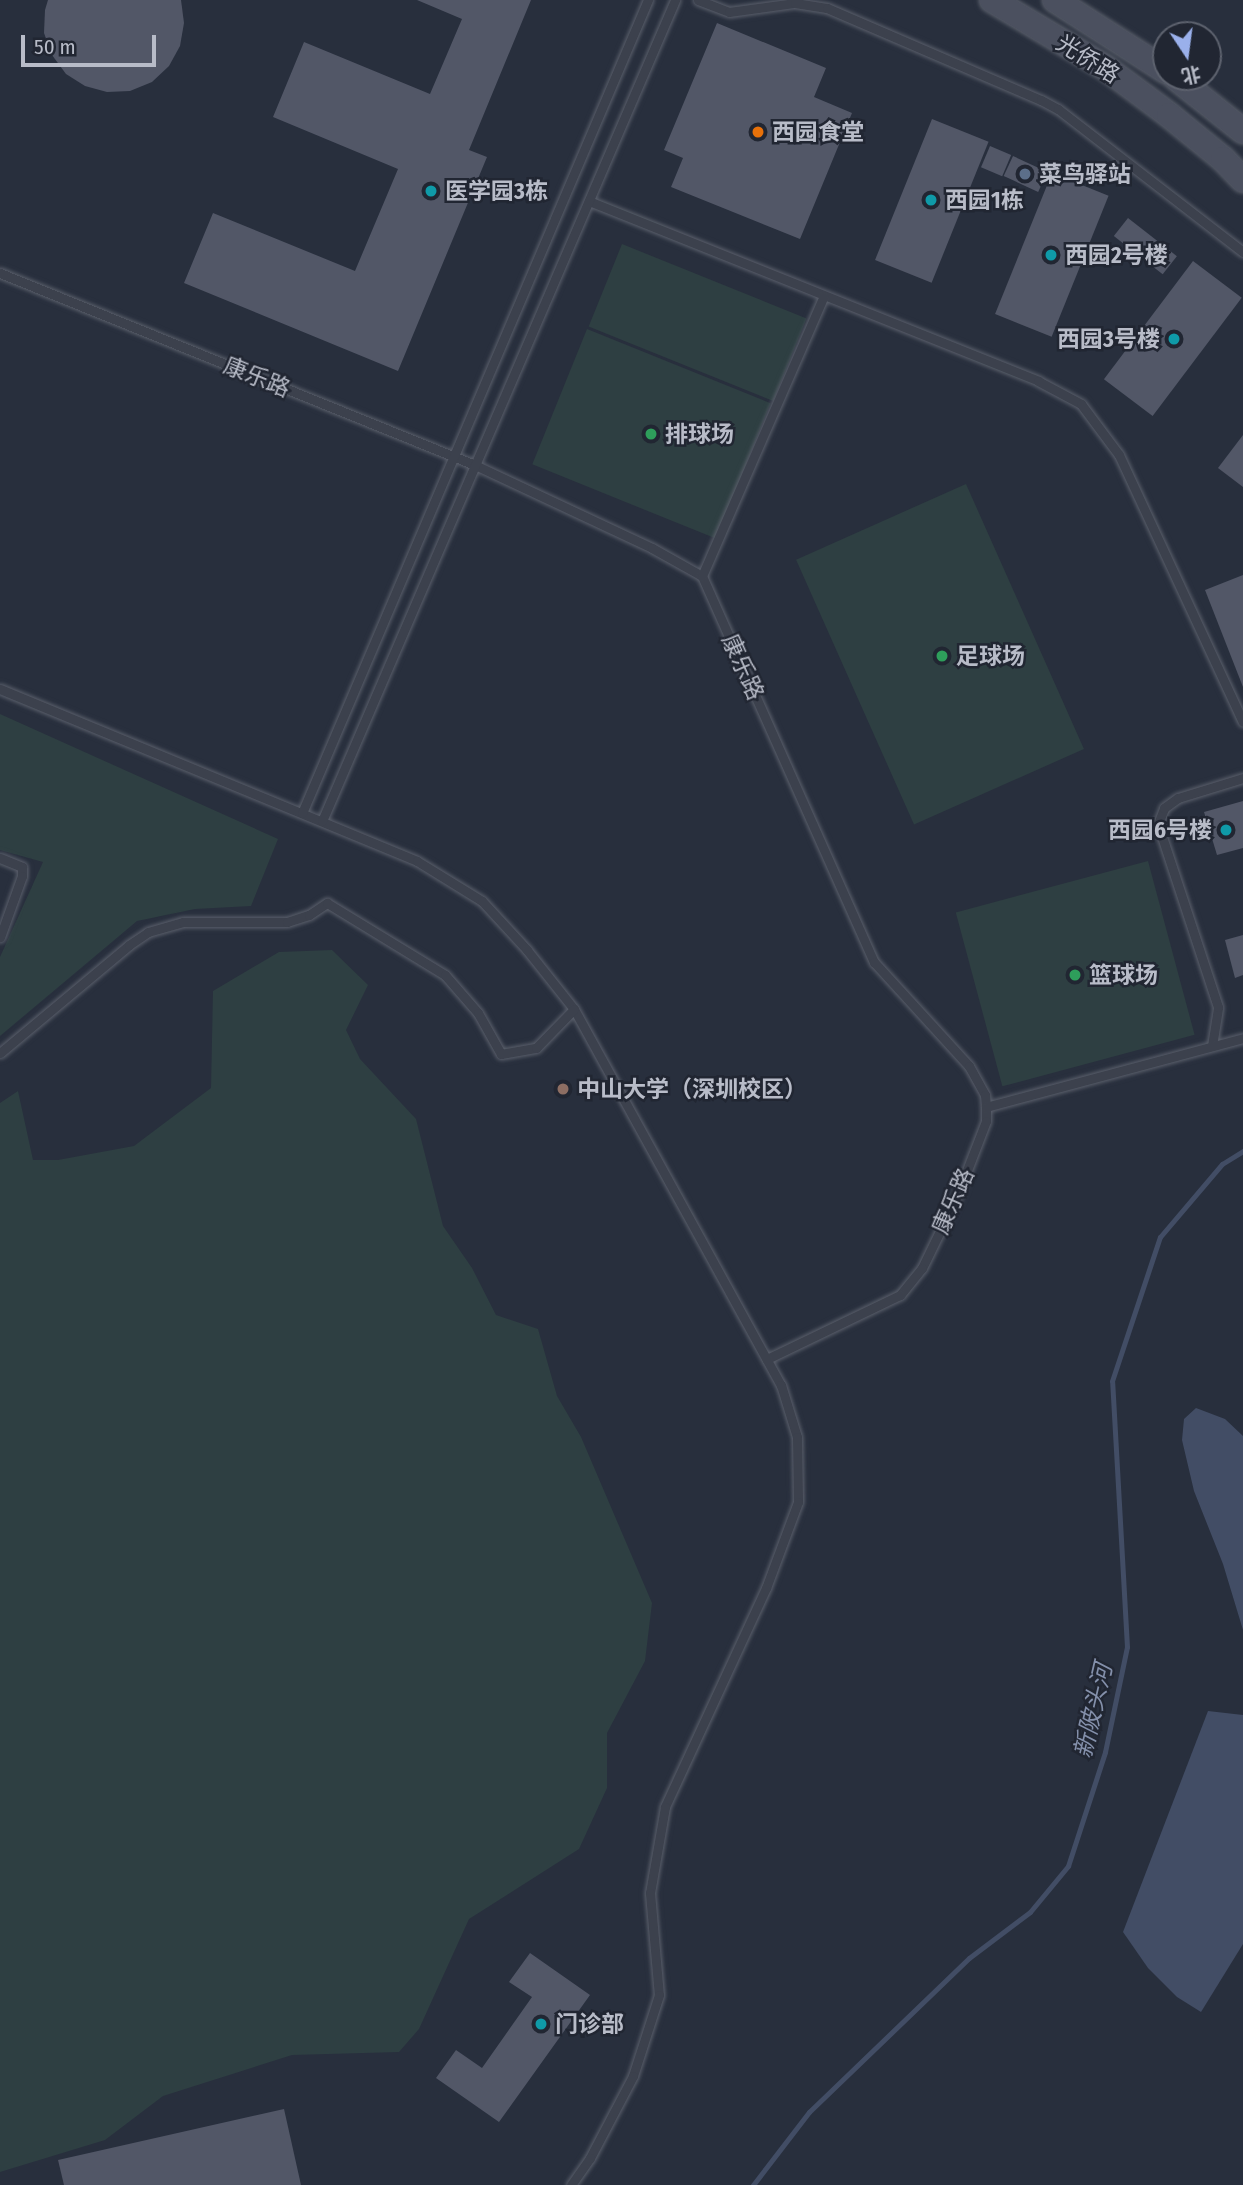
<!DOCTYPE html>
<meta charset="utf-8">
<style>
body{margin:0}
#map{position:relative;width:1243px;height:2185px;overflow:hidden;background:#282f3d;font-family:"Fira Sans Condensed","Noto Sans SC",sans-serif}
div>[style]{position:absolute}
.green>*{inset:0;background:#2e3f42;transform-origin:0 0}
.water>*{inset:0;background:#424d65}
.stream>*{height:5px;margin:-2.5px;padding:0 2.5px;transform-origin:2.5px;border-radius:2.5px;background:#424d65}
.building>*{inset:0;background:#525767;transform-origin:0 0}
.roads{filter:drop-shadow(0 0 2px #5a5f6b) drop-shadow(0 0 2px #5a5f6b)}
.lane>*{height:9px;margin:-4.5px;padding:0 4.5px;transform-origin:4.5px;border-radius:4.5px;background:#3c414d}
.secondary>*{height:24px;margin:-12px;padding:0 12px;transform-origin:12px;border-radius:12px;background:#4b505f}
.dots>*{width:19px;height:19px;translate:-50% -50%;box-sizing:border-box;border:4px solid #212632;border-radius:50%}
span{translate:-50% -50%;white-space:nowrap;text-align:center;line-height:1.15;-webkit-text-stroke:5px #212632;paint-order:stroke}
.street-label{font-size:23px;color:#b8bcc8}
.poi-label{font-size:23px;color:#b8bcc8;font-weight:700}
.left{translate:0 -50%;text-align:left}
.right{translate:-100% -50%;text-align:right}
.water-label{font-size:24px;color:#8490ab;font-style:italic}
.north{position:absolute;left:1152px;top:21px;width:70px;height:70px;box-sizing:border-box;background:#212632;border:2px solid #5d626e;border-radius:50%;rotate:167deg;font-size:19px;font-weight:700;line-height:28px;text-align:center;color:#b8bcc8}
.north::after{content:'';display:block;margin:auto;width:24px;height:32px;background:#9ab0eb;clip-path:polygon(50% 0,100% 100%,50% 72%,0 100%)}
.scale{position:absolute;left:21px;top:35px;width:135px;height:32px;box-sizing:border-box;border:4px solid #b8bcc8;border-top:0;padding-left:9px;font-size:21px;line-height:24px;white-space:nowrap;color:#b8bcc8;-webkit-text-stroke:5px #212632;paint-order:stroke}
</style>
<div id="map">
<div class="green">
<i style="left:622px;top:244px;width:199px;height:89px;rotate:22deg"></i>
<i style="left:587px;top:329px;width:198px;height:146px;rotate:22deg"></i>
<i style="left:966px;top:484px;width:290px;height:186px;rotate:66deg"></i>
<i style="clip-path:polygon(0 714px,278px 839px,251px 906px,195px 909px,137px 921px,0 1036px,0 957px,43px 862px,0 850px)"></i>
<i style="left:1148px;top:861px;width:180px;height:199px;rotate:75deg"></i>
<i style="clip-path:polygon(332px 950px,368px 985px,346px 1030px,360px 1059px,416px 1119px,443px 1226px,472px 1268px,496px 1315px,538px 1329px,557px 1396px,581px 1437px,652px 1603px,645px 1661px,607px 1733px,607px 1788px,579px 1849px,469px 1919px,419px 2029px,399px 2052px,292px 2055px,163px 2096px,105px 2140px,0 2172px,0 1103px,18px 1091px,33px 1160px,58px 1160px,134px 1146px,211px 1088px,213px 991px,279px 952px)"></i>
</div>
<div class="water">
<i style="clip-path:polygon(1196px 1408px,1225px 1419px,1243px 1436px,1243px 1630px,1223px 1564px,1194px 1491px,1182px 1440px,1184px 1419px)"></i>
<i style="clip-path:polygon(1208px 1711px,1243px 1715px,1243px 1944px,1201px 2012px,1177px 1997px,1148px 1968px,1123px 1932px)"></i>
</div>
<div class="stream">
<i style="left:753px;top:2185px;width:92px;rotate:-52.5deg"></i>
<i style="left:809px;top:2112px;width:222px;rotate:-43.9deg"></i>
<i style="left:969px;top:1958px;width:76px;rotate:-37deg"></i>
<i style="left:1030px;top:1912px;width:60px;rotate:-50.4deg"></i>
<i style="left:1068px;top:1866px;width:120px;rotate:-72deg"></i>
<i style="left:1105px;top:1752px;width:107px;rotate:-78.2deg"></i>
<i style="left:1127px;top:1647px;width:266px;rotate:-93.2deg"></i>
<i style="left:1112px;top:1381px;width:152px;rotate:-71.6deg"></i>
<i style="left:1160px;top:1237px;width:96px;rotate:-49.7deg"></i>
<i style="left:1222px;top:1164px;width:25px;rotate:-32deg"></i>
</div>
<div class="building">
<i style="clip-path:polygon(48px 0,181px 0,184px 23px,180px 46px,169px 66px,152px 82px,130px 91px,107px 92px,85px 86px,66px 74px,52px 55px,44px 33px,45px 10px)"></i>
<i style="clip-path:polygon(417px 0,531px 0,469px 150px,487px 157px,398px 371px,184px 283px,213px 213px,355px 271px,398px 169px,273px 117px,304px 42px,430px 94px,462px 19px)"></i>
<i style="clip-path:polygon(717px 23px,826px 68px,814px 97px,852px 113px,800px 239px,671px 187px,683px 158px,664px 150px)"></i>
<i style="left:932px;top:119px;width:61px;height:152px;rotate:22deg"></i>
<i style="left:990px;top:146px;width:23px;height:23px;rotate:23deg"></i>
<i style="left:1013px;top:156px;width:38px;height:22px;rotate:25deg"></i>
<i style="left:1052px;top:173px;width:61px;height:152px;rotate:22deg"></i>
<i style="left:1128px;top:218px;width:62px;height:23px;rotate:38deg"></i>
<i style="left:1193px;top:261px;width:61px;height:148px;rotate:37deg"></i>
<i style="clip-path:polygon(1243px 435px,1243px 487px,1218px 468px)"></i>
<i style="clip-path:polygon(1243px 575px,1243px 687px,1205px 590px)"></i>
<i style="clip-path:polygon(1243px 801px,1243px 848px,1217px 855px,1204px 812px)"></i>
<i style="clip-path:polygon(1243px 935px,1243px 975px,1235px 978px,1225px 940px)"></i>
<i style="clip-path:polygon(530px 1953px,590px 1995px,499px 2122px,436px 2078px,456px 2050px,482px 2068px,532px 1997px,509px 1982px)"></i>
<i style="clip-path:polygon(284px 2109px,301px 2185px,64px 2185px,58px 2160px)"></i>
</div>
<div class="roads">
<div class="lane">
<i style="left:698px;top:0;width:33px;rotate:21deg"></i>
<i style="left:729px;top:12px;width:67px;rotate:-7.8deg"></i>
<i style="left:795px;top:3px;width:32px;rotate:9deg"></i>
<i style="left:827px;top:8px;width:233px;rotate:23.3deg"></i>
<i style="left:1041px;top:100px;width:19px;rotate:28deg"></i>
<i style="left:1058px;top:109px;width:234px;rotate:37.7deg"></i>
<i style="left:589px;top:201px;width:484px;rotate:21.8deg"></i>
<i style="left:1038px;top:381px;width:49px;rotate:28.1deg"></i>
<i style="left:1081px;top:404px;width:64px;rotate:53.3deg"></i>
<i style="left:1119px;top:455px;width:294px;rotate:65.1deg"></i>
<i style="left:0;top:273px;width:512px;rotate:22.01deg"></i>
<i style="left:475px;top:465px;width:195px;rotate:25.1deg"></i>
<i style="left:652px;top:548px;width:57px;rotate:29.2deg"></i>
<i style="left:702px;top:576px;width:423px;rotate:66deg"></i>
<i style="left:874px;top:962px;width:141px;rotate:47.6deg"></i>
<i style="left:969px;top:1066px;width:33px;rotate:61deg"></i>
<i style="left:985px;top:1095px;width:12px;rotate:85deg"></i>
<i style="left:986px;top:1107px;width:14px;rotate:90deg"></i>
<i style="left:986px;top:1121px;width:80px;rotate:111.1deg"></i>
<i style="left:957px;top:1196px;width:80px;rotate:115.9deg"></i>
<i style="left:922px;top:1268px;width:35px;rotate:129deg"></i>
<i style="left:900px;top:1295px;width:148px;rotate:154.3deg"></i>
<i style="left:702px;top:576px;width:305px;rotate:-66.5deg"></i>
<i style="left:0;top:689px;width:451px;rotate:22.4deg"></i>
<i style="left:417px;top:861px;width:76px;rotate:31.6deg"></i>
<i style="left:482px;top:901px;width:67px;rotate:47.4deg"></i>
<i style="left:527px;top:950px;width:75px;rotate:51.5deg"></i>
<i style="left:574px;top:1009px;width:429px;rotate:61.2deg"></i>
<i style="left:781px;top:1385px;width:54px;rotate:72.9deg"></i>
<i style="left:797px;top:1437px;width:65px;rotate:89.1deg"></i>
<i style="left:798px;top:1502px;width:92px;rotate:110.4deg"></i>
<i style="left:766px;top:1588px;width:241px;rotate:114.8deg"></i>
<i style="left:665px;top:1807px;width:87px;rotate:99.9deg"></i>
<i style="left:650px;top:1893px;width:102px;rotate:85deg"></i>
<i style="left:659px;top:1995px;width:85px;rotate:107.8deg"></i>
<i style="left:633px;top:2076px;width:93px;rotate:117.7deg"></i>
<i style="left:590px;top:2158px;width:33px;rotate:125deg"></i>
<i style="left:302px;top:813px;width:884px;rotate:-66.95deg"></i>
<i style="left:322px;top:821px;width:894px;rotate:-66.73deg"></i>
<i style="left:0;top:858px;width:24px;rotate:22deg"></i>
<i style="left:22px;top:867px;width:9px;rotate:90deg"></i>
<i style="left:22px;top:876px;width:65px;rotate:109.8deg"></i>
<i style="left:1212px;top:1046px;width:39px;rotate:-81deg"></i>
<i style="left:1218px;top:1007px;width:193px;rotate:-108.2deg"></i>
<i style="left:1158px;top:824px;width:17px;rotate:-69deg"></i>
<i style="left:1164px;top:808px;width:17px;rotate:-36deg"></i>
<i style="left:1178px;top:798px;width:68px;rotate:-17.1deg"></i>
<i style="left:0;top:1053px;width:168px;rotate:-39.9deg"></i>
<i style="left:129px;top:945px;width:23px;rotate:-34deg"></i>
<i style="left:148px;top:932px;width:36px;rotate:-16deg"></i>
<i style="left:183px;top:922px;width:104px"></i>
<i style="left:287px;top:922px;width:23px;rotate:-18deg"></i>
<i style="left:309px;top:915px;width:22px;rotate:-34deg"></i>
<i style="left:327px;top:903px;width:138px;rotate:31.4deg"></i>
<i style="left:445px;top:975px;width:50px;rotate:49deg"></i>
<i style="left:478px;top:1013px;width:47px;rotate:60.7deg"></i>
<i style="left:501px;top:1054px;width:36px;rotate:-10deg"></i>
<i style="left:536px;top:1048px;width:54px;rotate:-45.7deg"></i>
<i style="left:986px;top:1107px;width:266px;rotate:-15deg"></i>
</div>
<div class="secondary">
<i style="left:992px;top:0;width:133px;rotate:30.8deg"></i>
<i style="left:1106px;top:68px;width:79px;rotate:36.7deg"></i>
<i style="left:1169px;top:115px;width:70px;rotate:39.2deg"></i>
<i style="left:1223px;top:159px;width:29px;rotate:46deg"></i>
<i style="left:1055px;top:0;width:132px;rotate:32.6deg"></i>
<i style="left:1175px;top:77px;width:87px;rotate:38.5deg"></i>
</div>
</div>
<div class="dots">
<i style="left:758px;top:132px;background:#e8710a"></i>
<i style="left:1025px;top:174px;background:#5c6f8a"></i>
<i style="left:431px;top:191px;background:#0f9aa8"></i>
<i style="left:931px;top:200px;background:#0f9aa8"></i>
<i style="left:1051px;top:255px;background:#0f9aa8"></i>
<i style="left:1174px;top:339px;background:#0f9aa8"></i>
<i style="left:651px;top:434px;background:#2e9e5b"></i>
<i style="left:942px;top:656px;background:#2e9e5b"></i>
<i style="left:1226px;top:830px;background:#0f9aa8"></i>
<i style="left:1075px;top:975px;background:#2e9e5b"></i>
<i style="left:563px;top:1089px;background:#8d6e63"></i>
<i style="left:541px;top:2024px;background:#0f9aa8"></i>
</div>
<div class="street-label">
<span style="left:1088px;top:59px;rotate:32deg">光侨路</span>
<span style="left:257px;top:377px;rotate:22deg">康乐路</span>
<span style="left:743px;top:667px;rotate:66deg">康乐路</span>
<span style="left:953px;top:1201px;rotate:-66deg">康乐路</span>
</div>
<div class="poi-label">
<span class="left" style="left:772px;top:132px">西园食堂</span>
<span class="left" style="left:1039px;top:174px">菜鸟驿站</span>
<span class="left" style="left:445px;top:191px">医学园3栋</span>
<span class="left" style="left:945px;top:200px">西园1栋</span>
<span class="left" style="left:1065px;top:255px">西园2号楼</span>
<span class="right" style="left:1160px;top:339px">西园3号楼</span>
<span class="left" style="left:665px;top:434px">排球场</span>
<span class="left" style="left:956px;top:656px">足球场</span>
<span class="right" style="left:1212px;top:830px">西园6号楼</span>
<span class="left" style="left:1089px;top:975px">篮球场</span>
<span class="left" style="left:577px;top:1089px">中山大学（深圳校区）</span>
<span class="left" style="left:555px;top:2024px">门诊部</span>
</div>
<div class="water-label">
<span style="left:1094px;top:1711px;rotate:-77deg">新陂头河</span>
</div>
<div class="north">北</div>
<div class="scale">50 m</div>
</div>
